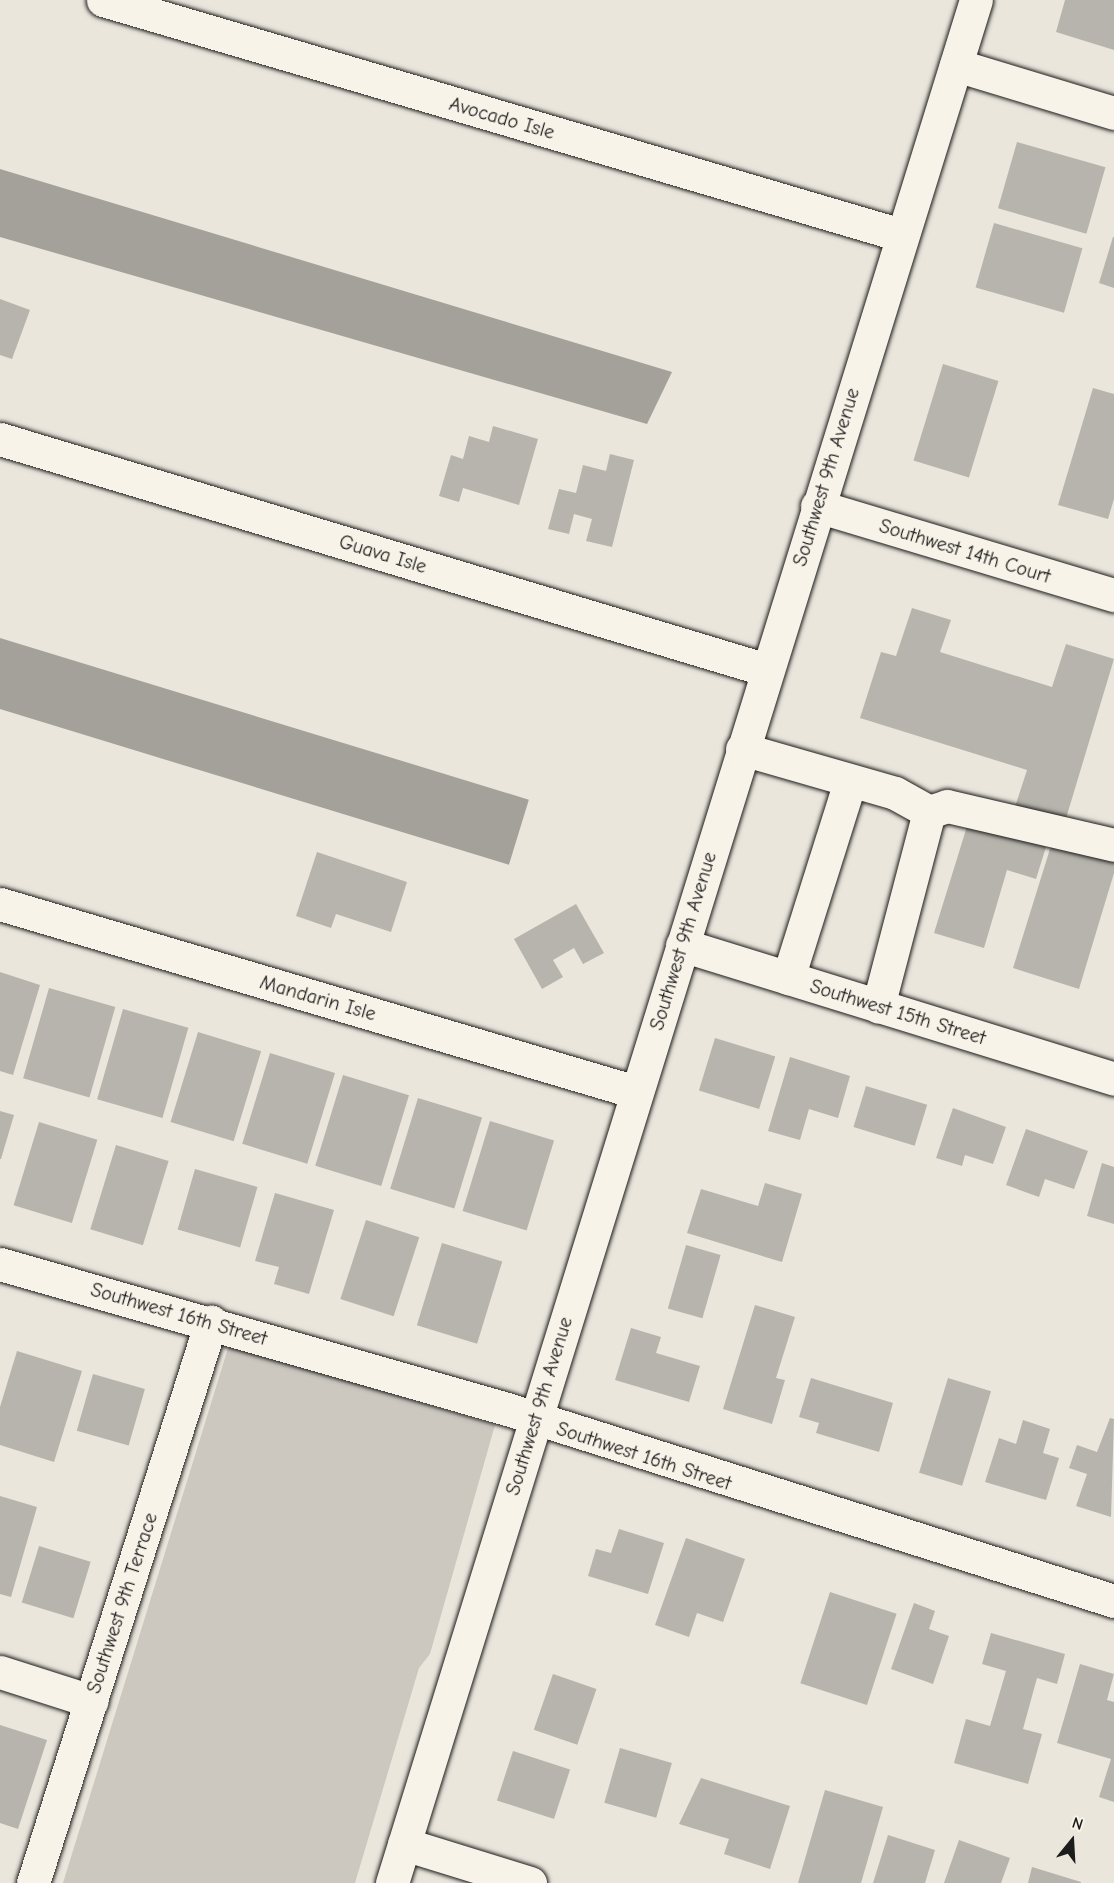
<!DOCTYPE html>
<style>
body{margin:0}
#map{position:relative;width:1114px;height:1883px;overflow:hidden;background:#eae6dc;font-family:"Comic Neue",sans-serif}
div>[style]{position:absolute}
.green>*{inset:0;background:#ccc8c0}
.water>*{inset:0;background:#a3a19a;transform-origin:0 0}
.building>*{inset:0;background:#b6b4ac;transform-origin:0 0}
.roads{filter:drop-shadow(0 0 2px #1c1c1c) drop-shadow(0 0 2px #1c1c1c)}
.minor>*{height:33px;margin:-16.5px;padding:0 16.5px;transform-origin:16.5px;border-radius:16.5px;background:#f7f3e8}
span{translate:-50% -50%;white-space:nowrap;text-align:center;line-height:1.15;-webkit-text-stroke:6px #f7f3e8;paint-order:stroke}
.street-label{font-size:20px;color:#1c1c1c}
.north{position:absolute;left:1042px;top:1811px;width:60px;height:60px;-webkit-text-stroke:4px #f7f3e8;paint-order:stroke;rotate:18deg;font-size:16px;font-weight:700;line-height:24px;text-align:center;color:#1c1c1c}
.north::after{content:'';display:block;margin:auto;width:21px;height:27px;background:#1c1c1c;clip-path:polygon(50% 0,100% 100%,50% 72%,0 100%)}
</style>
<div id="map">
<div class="green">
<i style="clip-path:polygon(229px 1345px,495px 1425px,430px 1654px,419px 1668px,355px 1883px,63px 1883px)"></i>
</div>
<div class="water">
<i style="clip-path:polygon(0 169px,672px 372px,647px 424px,0 237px)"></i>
<i style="left:0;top:638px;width:553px;height:68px;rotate:17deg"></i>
</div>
<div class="building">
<i style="clip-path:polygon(1065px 0,1114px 0,1114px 50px,1056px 32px)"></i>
<i style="left:1017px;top:142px;width:92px;height:69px;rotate:16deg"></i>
<i style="left:994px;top:223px;width:92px;height:67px;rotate:16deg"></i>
<i style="clip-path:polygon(1113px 237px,1114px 237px,1114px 288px,1099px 283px)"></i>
<i style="clip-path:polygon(0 299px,30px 310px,12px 359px,0 355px)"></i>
<i style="left:943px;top:364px;width:58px;height:101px;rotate:17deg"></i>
<i style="clip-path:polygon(1093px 388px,1114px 394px,1114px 499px,1108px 519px,1058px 505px)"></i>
<i style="clip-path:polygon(493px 426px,538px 439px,519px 505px,463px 488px,459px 502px,439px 496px,451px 455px,463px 459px,469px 436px,489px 442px)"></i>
<i style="clip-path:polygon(610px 454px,634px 460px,612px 547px,586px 541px,592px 519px,574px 514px,569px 534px,548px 529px,559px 489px,576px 493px,583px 465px,606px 471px)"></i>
<i style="clip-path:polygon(912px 608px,951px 620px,940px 652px,1052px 687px,1066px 644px,1114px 659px,1064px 825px,1014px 810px,1027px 770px,860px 718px,881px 652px,896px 656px)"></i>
<i style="clip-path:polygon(968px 823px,1046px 847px,1036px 879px,1007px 870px,984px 948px,934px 933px)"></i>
<i style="clip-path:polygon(1054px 836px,1114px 854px,1114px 873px,1079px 989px,1013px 968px)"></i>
<i style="clip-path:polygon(317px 852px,407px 882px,391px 932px,336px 914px,331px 928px,296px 916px)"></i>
<i style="clip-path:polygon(576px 904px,604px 953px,583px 964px,574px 948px,553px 960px,563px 977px,542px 989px,514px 939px)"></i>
<i style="clip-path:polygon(0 972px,40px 985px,13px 1075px,0 1071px)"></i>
<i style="left:49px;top:988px;width:69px;height:94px;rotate:16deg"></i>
<i style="left:123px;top:1009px;width:68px;height:94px;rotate:16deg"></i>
<i style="left:198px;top:1032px;width:66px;height:94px;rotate:17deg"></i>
<i style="left:715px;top:1038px;width:63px;height:55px;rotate:17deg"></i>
<i style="left:270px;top:1053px;width:68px;height:95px;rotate:17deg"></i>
<i style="clip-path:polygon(790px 1057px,850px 1076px,838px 1118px,809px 1109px,800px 1140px,768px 1131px)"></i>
<i style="left:343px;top:1075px;width:69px;height:95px;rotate:17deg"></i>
<i style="left:866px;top:1086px;width:64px;height:43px;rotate:17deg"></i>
<i style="left:418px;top:1098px;width:67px;height:95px;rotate:17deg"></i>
<i style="clip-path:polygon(953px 1108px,1006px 1127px,993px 1164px,965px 1155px,962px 1166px,936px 1158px)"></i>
<i style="clip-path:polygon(0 1111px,14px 1115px,1px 1159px,0 1159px)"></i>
<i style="left:490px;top:1121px;width:67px;height:94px;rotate:17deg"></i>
<i style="left:39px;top:1122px;width:61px;height:87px;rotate:17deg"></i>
<i style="clip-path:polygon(1026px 1129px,1088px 1151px,1074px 1189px,1045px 1179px,1039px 1197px,1006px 1185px)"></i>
<i style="left:116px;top:1145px;width:55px;height:88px;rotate:17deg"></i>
<i style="clip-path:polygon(1102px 1163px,1114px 1167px,1114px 1224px,1087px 1216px)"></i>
<i style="left:195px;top:1169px;width:65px;height:63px;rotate:16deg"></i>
<i style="clip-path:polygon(765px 1183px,802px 1194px,782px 1262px,687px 1233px,701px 1189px,758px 1206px)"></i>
<i style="clip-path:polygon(275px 1193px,334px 1210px,309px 1294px,274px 1284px,279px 1267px,255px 1261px)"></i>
<i style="left:366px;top:1220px;width:56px;height:83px;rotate:18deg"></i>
<i style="left:442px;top:1243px;width:63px;height:86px;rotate:17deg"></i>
<i style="left:686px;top:1245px;width:36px;height:66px;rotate:16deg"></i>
<i style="clip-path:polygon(755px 1305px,795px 1317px,776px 1378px,785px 1380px,772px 1424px,723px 1409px)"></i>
<i style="clip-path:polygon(631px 1328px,661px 1337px,656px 1353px,700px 1366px,689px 1402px,615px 1380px)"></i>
<i style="clip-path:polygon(17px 1351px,82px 1371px,54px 1462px,0 1445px,0 1407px)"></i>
<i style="left:93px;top:1374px;width:54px;height:59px;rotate:16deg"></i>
<i style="clip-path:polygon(811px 1378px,893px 1403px,879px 1452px,816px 1433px,819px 1423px,799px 1417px)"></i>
<i style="left:948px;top:1378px;width:45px;height:99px;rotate:17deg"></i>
<i style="clip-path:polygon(1110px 1418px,1114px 1419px,1111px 1517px,1076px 1506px,1087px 1474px,1069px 1468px,1077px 1445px,1097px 1452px)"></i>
<i style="clip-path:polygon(1023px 1420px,1050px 1429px,1043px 1453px,1059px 1458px,1046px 1500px,985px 1482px,999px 1438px,1016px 1444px)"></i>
<i style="clip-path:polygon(0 1496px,37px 1507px,11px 1597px,0 1594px)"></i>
<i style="clip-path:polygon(619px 1529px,664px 1543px,648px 1594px,588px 1576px,596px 1549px,611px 1553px)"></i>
<i style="clip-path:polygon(686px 1538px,745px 1559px,723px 1622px,697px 1613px,689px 1637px,655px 1625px)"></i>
<i style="left:39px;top:1546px;width:54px;height:59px;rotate:17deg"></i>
<i style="left:830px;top:1592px;width:70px;height:96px;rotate:18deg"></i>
<i style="clip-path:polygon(914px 1603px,935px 1611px,929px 1629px,949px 1636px,933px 1684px,891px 1669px)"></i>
<i style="clip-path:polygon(991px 1633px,1065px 1654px,1057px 1684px,1037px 1678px,1023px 1729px,1042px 1734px,1028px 1784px,954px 1763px,966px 1719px,990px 1726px,1006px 1671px,982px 1664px)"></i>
<i style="clip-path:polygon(1080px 1664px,1114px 1674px,1107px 1700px,1114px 1702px,1114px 1802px,1099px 1797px,1111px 1759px,1057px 1743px)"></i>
<i style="left:553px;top:1674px;width:46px;height:59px;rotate:19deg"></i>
<i style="clip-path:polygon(0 1725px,47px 1740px,18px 1829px,0 1823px)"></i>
<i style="left:620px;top:1748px;width:54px;height:57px;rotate:16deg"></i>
<i style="left:513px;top:1751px;width:60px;height:52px;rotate:18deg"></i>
<i style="clip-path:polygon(701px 1778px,790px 1806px,770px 1869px,724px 1854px,729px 1839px,679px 1824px)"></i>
<i style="clip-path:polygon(825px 1790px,883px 1807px,861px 1883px,798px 1883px)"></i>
<i style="clip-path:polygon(888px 1835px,935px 1850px,925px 1883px,873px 1883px)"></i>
<i style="clip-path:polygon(959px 1840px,1010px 1858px,1001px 1883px,944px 1883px)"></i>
<i style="clip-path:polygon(1032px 1867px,1081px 1882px,1081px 1883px,1028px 1883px)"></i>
</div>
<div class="roads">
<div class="minor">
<i style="left:103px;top:0;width:832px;rotate:16.41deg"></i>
<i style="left:956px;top:65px;width:165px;rotate:16.9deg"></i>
<i style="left:0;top:439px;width:801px;rotate:16.76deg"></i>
<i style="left:817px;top:506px;width:310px;rotate:16.7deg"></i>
<i style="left:742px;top:749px;width:159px;rotate:16deg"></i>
<i style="left:895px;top:793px;width:39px;rotate:29deg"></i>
<i style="left:929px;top:812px;width:201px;rotate:104.7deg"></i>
<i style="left:929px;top:812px;width:19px;rotate:-18deg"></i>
<i style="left:947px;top:806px;width:171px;rotate:13.1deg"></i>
<i style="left:0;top:904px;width:663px;rotate:16.47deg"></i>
<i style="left:682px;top:945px;width:452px;rotate:17.2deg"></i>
<i style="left:788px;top:978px;width:207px;rotate:-72.5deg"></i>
<i style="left:0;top:1264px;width:527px;rotate:15.96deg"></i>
<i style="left:507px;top:1409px;width:637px;rotate:17.55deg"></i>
<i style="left:0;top:1672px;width:96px;rotate:17.7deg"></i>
<i style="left:404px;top:1844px;width:132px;rotate:17.2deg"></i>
<i style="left:33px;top:1883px;width:589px;rotate:-72.4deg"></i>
<i style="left:392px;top:1883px;width:1971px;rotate:-72.77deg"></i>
</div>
</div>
<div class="street-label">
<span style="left:502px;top:118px;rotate:16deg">Avocado Isle</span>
<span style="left:826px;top:477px;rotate:-73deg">Southwest 9th Avenue</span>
<span style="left:965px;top:551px;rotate:17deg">Southwest 14th Court</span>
<span style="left:383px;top:554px;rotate:17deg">Guava Isle</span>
<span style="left:683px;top:941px;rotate:-73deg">Southwest 9th Avenue</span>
<span style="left:318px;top:998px;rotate:16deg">Mandarin Isle</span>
<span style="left:898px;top:1012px;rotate:17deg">Southwest 15th Street</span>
<span style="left:179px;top:1314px;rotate:16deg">Southwest 16th Street</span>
<span style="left:539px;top:1406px;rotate:-73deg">Southwest 9th Avenue</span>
<span style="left:644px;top:1456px;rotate:18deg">Southwest 16th Street</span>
<span style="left:122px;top:1603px;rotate:-72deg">Southwest 9th Terrace</span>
</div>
<div class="north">N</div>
</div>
